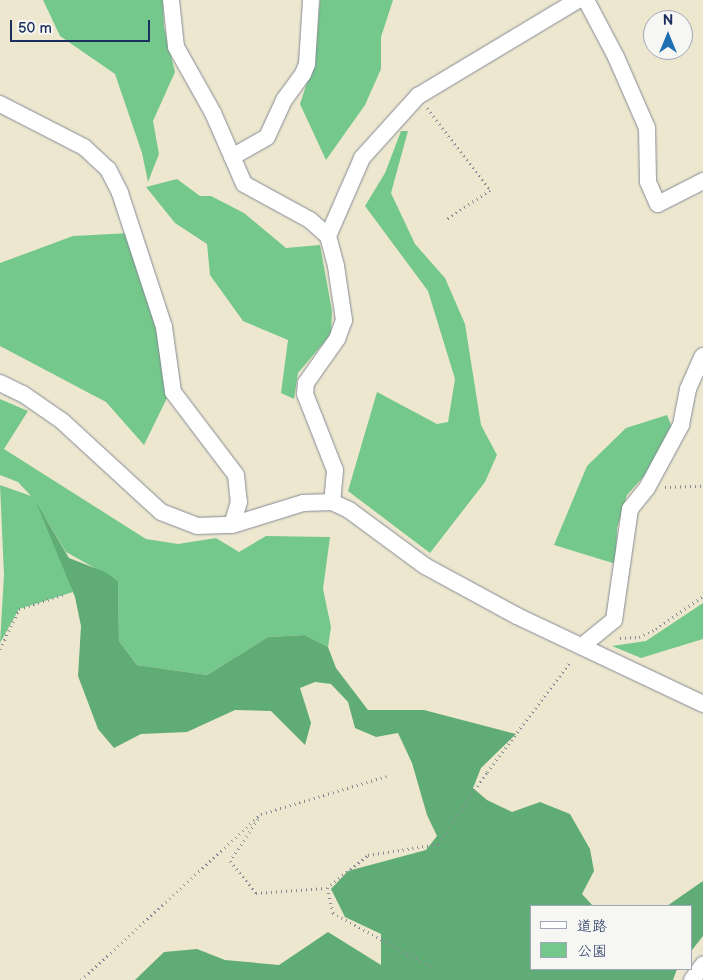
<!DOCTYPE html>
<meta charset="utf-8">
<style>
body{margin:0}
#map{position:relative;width:703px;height:980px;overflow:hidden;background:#eee7cf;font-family:"Balsamiq Sans","Klee One",sans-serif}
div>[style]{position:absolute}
.green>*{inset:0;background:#75c88b}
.forest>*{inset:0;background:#60ac77}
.path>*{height:3px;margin-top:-1.5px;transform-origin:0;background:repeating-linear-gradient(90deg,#848b96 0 1px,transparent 0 5px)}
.roads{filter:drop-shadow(0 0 1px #848b96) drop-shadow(0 0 1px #848b96)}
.minor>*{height:16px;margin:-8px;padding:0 8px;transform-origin:8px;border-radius:8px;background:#fff}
span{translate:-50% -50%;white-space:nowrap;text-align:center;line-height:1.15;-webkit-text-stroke:4px #f6f6f2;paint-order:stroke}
.legend{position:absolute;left:530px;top:905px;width:162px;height:65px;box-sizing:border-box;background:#f6f6f2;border:1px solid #9ea6b7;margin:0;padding:6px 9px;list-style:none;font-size:15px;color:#1b2f5e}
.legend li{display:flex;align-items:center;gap:10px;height:25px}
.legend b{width:25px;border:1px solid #9ea6b7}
.north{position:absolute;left:643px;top:10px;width:50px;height:50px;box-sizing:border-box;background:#f6f6f2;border:1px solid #9ea6b7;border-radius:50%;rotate:0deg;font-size:14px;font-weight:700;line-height:20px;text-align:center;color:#1b2f5e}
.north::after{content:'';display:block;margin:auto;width:18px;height:22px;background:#1f6fb2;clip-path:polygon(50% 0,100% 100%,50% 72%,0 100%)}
.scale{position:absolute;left:10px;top:20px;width:140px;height:22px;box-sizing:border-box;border:2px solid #1b2f5e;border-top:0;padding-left:6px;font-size:15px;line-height:18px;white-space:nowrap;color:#1b2f5e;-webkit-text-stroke:4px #f6f6f2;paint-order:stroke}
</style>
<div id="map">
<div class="green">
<i style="clip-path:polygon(43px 0,163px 0,164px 27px,175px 72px,153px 121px,159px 154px,148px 182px,142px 153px,115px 74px,60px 36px)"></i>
<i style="clip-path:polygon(320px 0,393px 0,381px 37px,381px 69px,365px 105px,326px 160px,300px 104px,315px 58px)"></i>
<i style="clip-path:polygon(401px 131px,408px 131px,391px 193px,415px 244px,445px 278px,465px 324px,481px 425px,497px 455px,485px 482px,430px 553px,348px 491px,377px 392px,437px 424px,448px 422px,455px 379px,428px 291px,365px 206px,385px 173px)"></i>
<i style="clip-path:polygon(177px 179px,200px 196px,211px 196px,244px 213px,286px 248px,320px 245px,332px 311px,331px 334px,298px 373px,294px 399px,281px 393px,288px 340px,243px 321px,210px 275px,207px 244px,175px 223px,146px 187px)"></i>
<i style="clip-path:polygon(130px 233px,158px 336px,168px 396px,144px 445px,106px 402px,0 346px,0 263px,73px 236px)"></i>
<i style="clip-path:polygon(0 399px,28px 411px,4px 449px,146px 539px,178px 544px,216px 538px,239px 552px,266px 536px,330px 537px,323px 589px,331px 627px,328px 647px,305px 635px,268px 637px,207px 675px,137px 665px,119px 641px,118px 581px,66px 552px,43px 514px,73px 592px,19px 609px,0 643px,4px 575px,0 485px,31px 496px,18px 482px,0 475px)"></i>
<i style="clip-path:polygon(667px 415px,672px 427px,654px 465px,627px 495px,617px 528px,616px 564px,554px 545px,587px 466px,626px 428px)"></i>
<i style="clip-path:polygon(703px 603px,703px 639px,641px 658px,612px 646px,646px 641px)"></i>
</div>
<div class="forest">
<i style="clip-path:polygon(36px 502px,69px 558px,105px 572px,118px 581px,119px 641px,137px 665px,207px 675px,268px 637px,305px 635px,328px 647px,336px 668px,368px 710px,424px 710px,516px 734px,481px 768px,473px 788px,487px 800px,512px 812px,540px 802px,570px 814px,590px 849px,594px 871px,582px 894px,593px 906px,532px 906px,532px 969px,677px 969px,673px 980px,135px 980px,164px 952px,197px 949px,225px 960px,279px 965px,328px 932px,381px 965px,381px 934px,345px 917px,331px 889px,348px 871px,426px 850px,437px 836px,427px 815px,412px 763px,398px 733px,376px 737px,355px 728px,348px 702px,331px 684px,315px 682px,300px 688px,311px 723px,305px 745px,271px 711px,235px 710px,187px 732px,141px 734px,114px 748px,98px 729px,78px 676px,81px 626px,75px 597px)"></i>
<i style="clip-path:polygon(703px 881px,703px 936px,692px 950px,692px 906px,667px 906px)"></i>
</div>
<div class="path">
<i style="left:427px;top:108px;width:103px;rotate:52.5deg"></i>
<i style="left:490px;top:190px;width:52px;rotate:146deg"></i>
<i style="left:665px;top:487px;width:38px;rotate:-2deg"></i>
<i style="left:620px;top:638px;width:19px;rotate:-3deg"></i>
<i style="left:639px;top:637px;width:19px;rotate:-25deg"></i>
<i style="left:656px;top:629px;width:57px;rotate:-35.1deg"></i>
<i style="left:0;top:649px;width:44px;rotate:-64.6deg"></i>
<i style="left:19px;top:609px;width:48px;rotate:-18.1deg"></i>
<i style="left:258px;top:819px;width:50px;rotate:123.7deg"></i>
<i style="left:230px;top:861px;width:41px;rotate:50.9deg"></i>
<i style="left:256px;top:893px;width:70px;rotate:-4.1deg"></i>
<i style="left:430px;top:966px;width:111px;rotate:-151.3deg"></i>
<i style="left:333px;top:913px;width:26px;rotate:-103deg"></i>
<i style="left:327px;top:888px;width:53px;rotate:-38.8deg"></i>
<i style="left:368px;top:855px;width:71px;rotate:-8.9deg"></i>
<i style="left:438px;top:844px;width:87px;rotate:-55.8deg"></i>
<i style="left:487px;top:772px;width:139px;rotate:-52.9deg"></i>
<i style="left:81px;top:980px;width:245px;rotate:-42.7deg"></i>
<i style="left:261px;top:814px;width:132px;rotate:-16.8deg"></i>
</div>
<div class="roads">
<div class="minor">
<i style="left:171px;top:0;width:47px;rotate:83.9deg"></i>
<i style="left:176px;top:47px;width:76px;rotate:60.7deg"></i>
<i style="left:213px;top:113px;width:77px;rotate:66.4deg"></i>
<i style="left:244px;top:184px;width:75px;rotate:28.6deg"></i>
<i style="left:310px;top:220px;width:24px;rotate:42deg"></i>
<i style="left:328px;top:236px;width:31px;rotate:75deg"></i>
<i style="left:336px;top:266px;width:55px;rotate:81.6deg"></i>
<i style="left:344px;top:320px;width:20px;rotate:110deg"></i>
<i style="left:337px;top:339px;width:54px;rotate:125.2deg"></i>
<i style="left:306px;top:383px;width:11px;rotate:95deg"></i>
<i style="left:305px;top:394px;width:82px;rotate:68.5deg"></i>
<i style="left:335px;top:470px;width:32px;rotate:95deg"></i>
<i style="left:586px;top:0;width:64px;rotate:62.2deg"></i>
<i style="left:616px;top:57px;width:77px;rotate:66.4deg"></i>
<i style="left:647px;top:128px;width:54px;rotate:88.9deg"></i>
<i style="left:648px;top:182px;width:24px;rotate:66deg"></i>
<i style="left:658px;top:204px;width:51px;rotate:-27.1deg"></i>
<i style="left:0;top:104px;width:94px;rotate:27.1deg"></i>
<i style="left:84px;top:147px;width:33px;rotate:43deg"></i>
<i style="left:108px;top:169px;width:27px;rotate:63deg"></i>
<i style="left:120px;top:193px;width:141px;rotate:71.8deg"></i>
<i style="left:164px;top:327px;width:66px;rotate:82.1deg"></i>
<i style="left:173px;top:392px;width:104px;rotate:52.8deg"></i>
<i style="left:236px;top:475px;width:27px;rotate:84deg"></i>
<i style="left:239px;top:502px;width:24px;rotate:107deg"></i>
<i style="left:232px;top:157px;width:40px;rotate:-29.7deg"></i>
<i style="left:267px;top:137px;width:41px;rotate:-65.3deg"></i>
<i style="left:284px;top:100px;width:32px;rotate:-54deg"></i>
<i style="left:303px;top:74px;width:11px;rotate:-68deg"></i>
<i style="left:307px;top:64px;width:64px;rotate:-86.4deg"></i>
<i style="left:328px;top:236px;width:85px;rotate:-66.4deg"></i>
<i style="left:362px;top:158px;width:84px;rotate:-47.9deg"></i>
<i style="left:418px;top:96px;width:187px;rotate:-31deg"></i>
<i style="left:0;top:383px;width:25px;rotate:26deg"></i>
<i style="left:23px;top:394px;width:47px;rotate:34.7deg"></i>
<i style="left:62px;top:421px;width:134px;rotate:42.6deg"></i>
<i style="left:161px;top:512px;width:39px;rotate:21deg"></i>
<i style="left:197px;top:526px;width:35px;rotate:-2deg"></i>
<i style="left:232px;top:525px;width:74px;rotate:-17.2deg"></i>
<i style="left:303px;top:503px;width:29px;rotate:-2deg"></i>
<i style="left:332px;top:502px;width:19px;rotate:25deg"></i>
<i style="left:349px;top:510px;width:94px;rotate:36.4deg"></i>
<i style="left:425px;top:566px;width:105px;rotate:28.5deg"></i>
<i style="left:517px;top:616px;width:206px;rotate:25.3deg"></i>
<i style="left:582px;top:646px;width:41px;rotate:-39.1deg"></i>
<i style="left:614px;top:620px;width:112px;rotate:-81.8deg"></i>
<i style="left:630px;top:509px;width:27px;rotate:-51deg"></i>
<i style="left:647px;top:488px;width:72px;rotate:-61.6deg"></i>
<i style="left:681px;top:425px;width:37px;rotate:-79deg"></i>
<i style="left:688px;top:389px;width:36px;rotate:-66deg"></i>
<i style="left:692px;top:980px;width:19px;rotate:-54deg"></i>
</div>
</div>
<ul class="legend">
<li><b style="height:6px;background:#fff"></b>道路</li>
<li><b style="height:14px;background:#75c88b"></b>公園</li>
</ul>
<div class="north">N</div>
<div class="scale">50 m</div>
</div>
